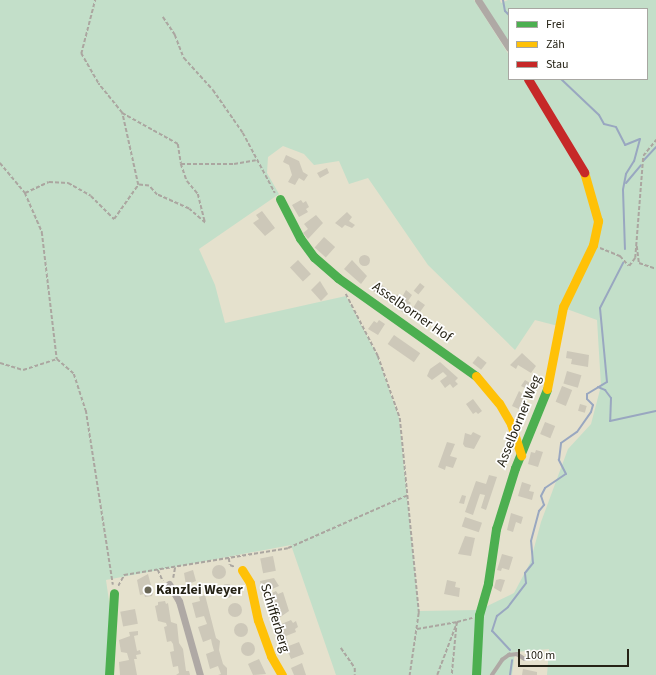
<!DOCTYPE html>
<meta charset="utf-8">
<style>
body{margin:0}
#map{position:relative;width:656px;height:675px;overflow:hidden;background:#e5e1cd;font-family:"Source Sans 3",sans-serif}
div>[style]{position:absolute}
.green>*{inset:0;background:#c3dfc9}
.stream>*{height:2px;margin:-1px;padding:0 1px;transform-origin:1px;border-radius:1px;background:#99a7c0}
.building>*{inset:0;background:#cdc8b9;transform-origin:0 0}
.round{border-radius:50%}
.path>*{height:1.5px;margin-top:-0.75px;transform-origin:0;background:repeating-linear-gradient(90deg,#aba6a0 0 4px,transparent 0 6px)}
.lane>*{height:3.5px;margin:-1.75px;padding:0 1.75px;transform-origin:1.75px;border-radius:1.75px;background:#afa9a5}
.street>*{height:7px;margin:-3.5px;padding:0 3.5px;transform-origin:3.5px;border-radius:3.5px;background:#afa9a5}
.fast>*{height:9px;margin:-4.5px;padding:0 4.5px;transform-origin:4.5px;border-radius:4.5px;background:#4caf50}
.slow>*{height:9px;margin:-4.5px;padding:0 4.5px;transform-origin:4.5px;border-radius:4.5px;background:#ffc107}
.jam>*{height:9px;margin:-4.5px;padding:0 4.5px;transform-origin:4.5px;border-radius:4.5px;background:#c62828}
.dots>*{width:11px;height:11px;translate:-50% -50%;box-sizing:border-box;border:2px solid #fff;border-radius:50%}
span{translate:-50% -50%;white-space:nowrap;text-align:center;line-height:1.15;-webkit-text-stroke:3.5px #fff;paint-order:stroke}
.street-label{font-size:14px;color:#262316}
.poi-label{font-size:14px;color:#262316;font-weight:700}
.left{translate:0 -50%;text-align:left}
.legend{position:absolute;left:508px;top:8px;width:140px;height:72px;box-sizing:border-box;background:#fff;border:1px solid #a8a7a2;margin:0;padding:5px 7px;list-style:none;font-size:12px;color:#262316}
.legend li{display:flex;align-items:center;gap:8px;height:20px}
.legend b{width:20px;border:1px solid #a8a7a2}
.scale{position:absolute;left:518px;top:649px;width:111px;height:18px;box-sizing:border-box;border:2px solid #262316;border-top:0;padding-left:5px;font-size:12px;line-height:14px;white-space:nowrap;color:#262316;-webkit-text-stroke:3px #fff;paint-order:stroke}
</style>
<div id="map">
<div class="green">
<i style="clip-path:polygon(0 0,474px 0,509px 55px,509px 79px,525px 79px,582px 173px,597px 220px,592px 245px,569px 285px,561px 307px,558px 326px,535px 320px,515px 350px,428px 265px,368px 178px,349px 184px,339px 161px,314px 165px,304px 154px,283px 146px,268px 157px,267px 173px,279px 194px,199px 249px,215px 285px,225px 323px,346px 296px,378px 357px,399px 418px,419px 611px,479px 610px,514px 593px,530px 563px,541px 522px,568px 449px,591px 424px,601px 386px,597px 320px,564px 308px,594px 248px,600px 220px,585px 172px,531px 79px,647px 79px,647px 9px,509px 9px,509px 43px,482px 0,500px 0,501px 3px,508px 0,656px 0,656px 675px,547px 675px,549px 649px,515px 652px,512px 675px,336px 675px,291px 545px,106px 580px,111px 615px,110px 675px,0 675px)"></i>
</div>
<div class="stream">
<i style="left:503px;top:0;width:11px;rotate:80deg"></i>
<i style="left:505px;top:11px;width:6px;rotate:45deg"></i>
<i style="left:561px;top:79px;width:52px;rotate:43.5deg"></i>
<i style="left:599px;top:115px;width:10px;rotate:61deg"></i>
<i style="left:604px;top:124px;width:12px;rotate:14deg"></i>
<i style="left:616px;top:127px;width:20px;rotate:63deg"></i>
<i style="left:625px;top:145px;width:16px;rotate:-22deg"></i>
<i style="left:640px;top:139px;width:23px;rotate:105deg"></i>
<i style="left:634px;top:161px;width:15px;rotate:122deg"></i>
<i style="left:626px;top:174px;width:16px;rotate:101deg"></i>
<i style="left:623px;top:190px;width:59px;rotate:88.1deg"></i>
<i style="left:643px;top:161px;width:19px;rotate:-47deg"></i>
<i style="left:626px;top:183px;width:23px;rotate:-50deg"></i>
<i style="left:598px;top:387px;width:8px;rotate:23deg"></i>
<i style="left:605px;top:390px;width:10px;rotate:53deg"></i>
<i style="left:611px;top:398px;width:23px;rotate:92deg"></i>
<i style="left:610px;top:421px;width:47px;rotate:-12.3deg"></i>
<i style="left:510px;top:650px;width:26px;rotate:-133deg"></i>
<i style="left:492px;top:631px;width:16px;rotate:-72deg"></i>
<i style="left:497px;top:616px;width:14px;rotate:-39deg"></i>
<i style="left:508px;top:607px;width:30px;rotate:-53deg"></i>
<i style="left:526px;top:583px;width:10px;rotate:-96deg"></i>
<i style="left:525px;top:573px;width:13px;rotate:-51deg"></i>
<i style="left:533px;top:563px;width:22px;rotate:-95deg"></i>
<i style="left:531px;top:541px;width:31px;rotate:-75deg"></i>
<i style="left:539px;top:511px;width:8px;rotate:-50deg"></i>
<i style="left:544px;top:505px;width:9px;rotate:-108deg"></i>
<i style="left:541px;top:496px;width:9px;rotate:-63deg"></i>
<i style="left:545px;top:488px;width:25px;rotate:-34deg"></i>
<i style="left:566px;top:474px;width:16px;rotate:-117deg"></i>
<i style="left:559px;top:460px;width:17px;rotate:-83deg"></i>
<i style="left:561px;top:443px;width:19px;rotate:-35deg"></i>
<i style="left:577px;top:432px;width:24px;rotate:-55deg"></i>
<i style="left:591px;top:412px;width:7px;rotate:-74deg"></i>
<i style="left:593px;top:405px;width:8px;rotate:-135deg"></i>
<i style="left:587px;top:399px;width:5px;rotate:-90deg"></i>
<i style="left:587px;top:394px;width:23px;rotate:-31deg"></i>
<i style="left:607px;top:382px;width:74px;rotate:-95.4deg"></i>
<i style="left:600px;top:308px;width:51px;rotate:-62.9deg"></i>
<i style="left:510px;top:675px;width:15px;rotate:-82deg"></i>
</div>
<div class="building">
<i style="clip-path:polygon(286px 155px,299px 161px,303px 172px,308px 175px,304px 181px,299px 178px,295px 185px,288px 182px,292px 175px,289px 165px,283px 162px)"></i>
<i style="clip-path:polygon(327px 168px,329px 173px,320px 178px,317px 173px)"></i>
<i style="clip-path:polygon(301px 200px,303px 203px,306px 201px,309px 207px,306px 209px,308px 212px,299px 217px,292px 205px)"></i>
<i style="clip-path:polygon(262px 211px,275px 228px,265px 236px,253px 223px,259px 219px,256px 215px)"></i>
<i style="clip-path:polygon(347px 212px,352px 217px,349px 221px,355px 225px,352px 228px,345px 225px,342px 228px,335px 223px)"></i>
<i style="clip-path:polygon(316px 215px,323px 223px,308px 239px,303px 233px,308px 229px,304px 224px)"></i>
<i style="left:324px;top:237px;width:15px;height:14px;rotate:42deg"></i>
<i class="round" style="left:358.5px;top:254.5px;width:11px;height:11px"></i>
<i style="left:298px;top:260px;width:19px;height:11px;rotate:47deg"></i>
<i style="clip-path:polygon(352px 260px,367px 276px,361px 284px,344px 269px)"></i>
<i style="clip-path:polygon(320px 281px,328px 294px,321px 301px,311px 290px)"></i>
<i style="clip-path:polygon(378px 282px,390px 291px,386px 296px,383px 294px,380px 296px,372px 290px)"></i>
<i style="left:420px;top:283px;width:6px;height:10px;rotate:39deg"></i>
<i style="clip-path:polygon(406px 290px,412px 295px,408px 301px,411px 303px,409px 305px,413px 308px,418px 300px,425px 305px,417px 316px,411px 312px,408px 316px,392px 305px,397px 294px,401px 299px)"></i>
<i style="clip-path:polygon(379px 320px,385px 324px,378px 335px,368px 329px,374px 321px,377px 323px)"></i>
<i style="left:394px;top:335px;width:32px;height:11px;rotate:35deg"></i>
<i style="clip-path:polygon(567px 351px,589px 355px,588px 367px,571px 364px,572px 359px,566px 358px)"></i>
<i style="clip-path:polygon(522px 353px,536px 366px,531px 373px,518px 365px,516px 369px,510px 365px)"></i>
<i style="left:478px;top:356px;width:11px;height:9px;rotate:38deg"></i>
<i style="clip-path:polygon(440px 362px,458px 378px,455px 381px,458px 384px,453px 388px,450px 384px,445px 388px,440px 381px,447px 376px,443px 372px,432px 380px,427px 376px,430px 369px)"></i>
<i style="left:567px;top:371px;width:15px;height:13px;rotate:16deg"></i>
<i style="clip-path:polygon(525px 380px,530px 383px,527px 389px,521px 386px)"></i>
<i style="left:562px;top:386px;width:11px;height:17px;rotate:22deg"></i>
<i style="clip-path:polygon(519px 391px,526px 397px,521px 410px,512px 406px)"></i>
<i style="clip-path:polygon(473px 399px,482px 411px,478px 414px,476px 412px,473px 414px,466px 404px)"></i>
<i style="left:580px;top:404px;width:7px;height:7px;rotate:16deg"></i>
<i style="left:545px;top:422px;width:11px;height:13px;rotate:22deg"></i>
<i style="clip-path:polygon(473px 432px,481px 436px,474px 449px,465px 447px,463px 444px,465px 433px,471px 435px)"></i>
<i style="clip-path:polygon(447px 442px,455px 444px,450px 456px,457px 458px,453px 468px,446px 466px,445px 470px,438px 467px)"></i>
<i style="clip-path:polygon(536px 450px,543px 452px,538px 467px,528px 464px,531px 452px,535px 453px)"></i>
<i style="clip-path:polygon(489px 475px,497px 477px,486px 510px,481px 508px,485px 495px,480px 494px,473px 515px,465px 512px,476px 481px,486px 484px)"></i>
<i style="clip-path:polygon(522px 482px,531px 485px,529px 491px,534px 492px,532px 500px,518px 496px)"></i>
<i style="clip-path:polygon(462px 495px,466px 496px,464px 504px,459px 503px)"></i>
<i style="clip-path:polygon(511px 513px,523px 517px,521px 524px,516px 522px,513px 532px,507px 530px)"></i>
<i style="left:465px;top:517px;width:18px;height:10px;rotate:19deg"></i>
<i style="clip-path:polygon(465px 536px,475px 538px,471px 556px,458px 554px)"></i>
<i style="clip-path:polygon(502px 554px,513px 557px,509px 570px,502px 568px,501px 571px,497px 570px)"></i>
<i style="left:273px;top:556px;width:15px;height:13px;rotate:79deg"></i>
<i class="round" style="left:212px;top:565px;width:14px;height:14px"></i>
<i style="clip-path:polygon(193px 570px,196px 581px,186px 585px,184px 573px)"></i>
<i style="clip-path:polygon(148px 574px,153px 593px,152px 596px,145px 597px,144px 594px,140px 595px,137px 580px)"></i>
<i style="clip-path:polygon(274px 578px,279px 586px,263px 593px,260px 581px)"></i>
<i style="clip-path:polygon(500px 579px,505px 580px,501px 592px,494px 588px,496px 580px)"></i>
<i style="clip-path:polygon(447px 580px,456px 582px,455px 587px,460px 588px,459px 597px,444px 594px)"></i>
<i class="round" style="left:220px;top:584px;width:14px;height:14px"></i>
<i style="clip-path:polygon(276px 591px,278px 594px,283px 592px,289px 611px,279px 618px,270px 594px)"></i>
<i style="clip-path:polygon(205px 595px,216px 638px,220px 641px,219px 650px,223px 664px,227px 668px,227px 675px,218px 675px,221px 674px,218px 666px,210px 669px,206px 654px,214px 651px,212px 644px,211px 639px,203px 642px,198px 627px,207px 624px,204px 616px,196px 618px,192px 603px,200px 601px,199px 597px)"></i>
<i style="clip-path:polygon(165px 601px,166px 604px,168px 603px,171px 622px,177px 624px,179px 643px,183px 649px,186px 671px,189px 671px,190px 675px,176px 675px,179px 673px,178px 666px,173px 667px,170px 652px,174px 651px,173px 644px,171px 641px,167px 642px,164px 627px,167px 626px,166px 623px,158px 621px,155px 606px,158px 605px,158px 602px)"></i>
<i class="round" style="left:228px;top:603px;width:14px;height:14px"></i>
<i style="left:135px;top:609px;width:15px;height:15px;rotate:79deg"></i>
<i style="clip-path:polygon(291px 620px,293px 623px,296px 621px,298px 627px,295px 629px,296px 632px,286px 636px,288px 643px,285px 644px,286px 647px,299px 642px,304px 654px,291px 659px,286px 647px,280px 650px,276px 639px,283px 636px,279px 625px)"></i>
<i class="round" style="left:234px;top:623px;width:14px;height:14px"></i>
<i style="clip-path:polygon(138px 631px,138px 635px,134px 636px,137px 651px,140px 650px,141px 654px,136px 655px,137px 659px,134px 659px,137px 675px,120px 675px,119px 662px,129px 660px,127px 653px,121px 652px,119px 640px,130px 636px,129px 632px)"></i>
<i class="round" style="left:241px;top:642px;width:14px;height:14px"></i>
<i style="left:535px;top:651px;width:7px;height:6px"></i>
<i style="clip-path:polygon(259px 659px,266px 674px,253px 675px,248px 664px)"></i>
<i style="clip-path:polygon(302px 663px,306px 675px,294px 675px,291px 668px)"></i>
<i style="clip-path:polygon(523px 669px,537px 672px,537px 675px,522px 675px)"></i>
</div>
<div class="path">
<i style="left:163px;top:17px;width:22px;rotate:56deg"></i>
<i style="left:175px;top:35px;width:25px;rotate:69deg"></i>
<i style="left:184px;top:58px;width:43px;rotate:47.8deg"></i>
<i style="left:213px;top:90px;width:52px;rotate:55.1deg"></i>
<i style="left:243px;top:133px;width:68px;rotate:61.9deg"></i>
<i style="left:122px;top:113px;width:64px;rotate:29deg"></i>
<i style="left:178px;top:144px;width:20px;rotate:81deg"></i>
<i style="left:181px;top:164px;width:18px;rotate:71deg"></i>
<i style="left:187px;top:181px;width:17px;rotate:50deg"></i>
<i style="left:198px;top:194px;width:30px;rotate:76deg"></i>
<i style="left:205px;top:223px;width:21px;rotate:-139deg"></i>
<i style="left:189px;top:209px;width:35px;rotate:-156deg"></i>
<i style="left:157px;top:195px;width:12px;rotate:-132deg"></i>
<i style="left:149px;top:186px;width:10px;rotate:-174deg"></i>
<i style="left:0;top:163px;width:39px;rotate:50deg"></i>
<i style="left:25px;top:193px;width:43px;rotate:66.4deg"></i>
<i style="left:42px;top:232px;width:128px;rotate:83.3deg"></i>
<i style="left:57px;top:359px;width:23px;rotate:41deg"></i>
<i style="left:74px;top:374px;width:38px;rotate:72deg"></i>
<i style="left:86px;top:410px;width:177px;rotate:81.2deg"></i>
<i style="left:181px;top:164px;width:53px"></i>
<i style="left:234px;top:164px;width:22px;rotate:-10deg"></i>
<i style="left:25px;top:193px;width:26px;rotate:-25deg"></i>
<i style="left:49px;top:182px;width:19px;rotate:3deg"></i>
<i style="left:68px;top:183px;width:26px;rotate:29deg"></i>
<i style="left:91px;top:196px;width:33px;rotate:45deg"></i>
<i style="left:114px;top:219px;width:42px;rotate:-54.8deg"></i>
<i style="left:138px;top:185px;width:74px;rotate:-102.5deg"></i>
<i style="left:122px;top:113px;width:38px;rotate:-129deg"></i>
<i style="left:98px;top:83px;width:34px;rotate:-120deg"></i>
<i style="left:81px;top:54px;width:56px;rotate:-75.5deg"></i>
<i style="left:637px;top:246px;width:17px;rotate:83deg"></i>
<i style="left:639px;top:263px;width:18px;rotate:19deg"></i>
<i style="left:600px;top:248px;width:22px;rotate:22deg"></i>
<i style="left:620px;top:256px;width:13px;rotate:48deg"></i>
<i style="left:629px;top:266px;width:10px;rotate:-53deg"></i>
<i style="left:635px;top:258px;width:102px;rotate:-85.5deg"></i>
<i style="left:643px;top:156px;width:21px;rotate:-51deg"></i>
<i style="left:346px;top:294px;width:70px;rotate:62.7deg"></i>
<i style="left:378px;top:356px;width:66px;rotate:70.5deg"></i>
<i style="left:400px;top:418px;width:196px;rotate:84.4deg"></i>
<i style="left:419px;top:613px;width:63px;rotate:98.3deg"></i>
<i style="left:0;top:363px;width:24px;rotate:17deg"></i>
<i style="left:23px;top:370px;width:36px;rotate:-18deg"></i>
<i style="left:229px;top:558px;width:7px;rotate:82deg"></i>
<i style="left:230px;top:565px;width:5px;rotate:22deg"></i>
<i style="left:158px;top:570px;width:12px;rotate:66deg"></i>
<i style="left:173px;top:578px;width:11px;rotate:-80deg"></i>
<i style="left:118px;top:586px;width:13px;rotate:-61deg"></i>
<i style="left:124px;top:575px;width:166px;rotate:-9.3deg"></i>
<i style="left:288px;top:548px;width:131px;rotate:-23.8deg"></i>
<i style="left:417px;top:629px;width:41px;rotate:-9.9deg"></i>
<i style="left:457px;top:622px;width:53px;rotate:95.4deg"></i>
<i style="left:341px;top:648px;width:24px;rotate:55deg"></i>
<i style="left:355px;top:668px;width:7px;rotate:90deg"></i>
<i style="left:437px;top:675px;width:57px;rotate:-69.3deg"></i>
<i style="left:457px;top:622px;width:16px;rotate:-15deg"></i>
</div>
<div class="lane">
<i style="left:492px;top:675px;width:18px;rotate:-56deg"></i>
<i style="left:502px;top:660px;width:9px;rotate:-36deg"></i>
<i style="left:509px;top:655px;width:8px;rotate:-7deg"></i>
<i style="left:517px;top:654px;width:9px;rotate:32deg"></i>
</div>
<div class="street">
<i style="left:478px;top:0;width:57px;rotate:57.1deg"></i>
<i style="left:169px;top:584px;width:20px;rotate:60deg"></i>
<i style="left:179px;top:601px;width:77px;rotate:74.2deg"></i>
</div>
<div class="fast">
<i style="left:280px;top:199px;width:44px;rotate:62.9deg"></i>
<i style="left:300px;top:238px;width:24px;rotate:54deg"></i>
<i style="left:314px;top:257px;width:32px;rotate:41deg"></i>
<i style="left:338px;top:278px;width:169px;rotate:35.4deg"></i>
<i style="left:109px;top:675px;width:82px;rotate:-86.5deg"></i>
<i style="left:476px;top:675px;width:60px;rotate:-87.1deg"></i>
<i style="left:479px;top:615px;width:33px;rotate:-74deg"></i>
<i style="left:488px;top:583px;width:55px;rotate:-81.6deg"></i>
<i style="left:496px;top:529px;width:64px;rotate:-72.7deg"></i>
<i style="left:515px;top:468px;width:85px;rotate:-67.9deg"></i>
</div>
<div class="slow">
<i style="left:476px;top:376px;width:35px;rotate:50deg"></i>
<i style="left:499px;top:403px;width:24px;rotate:60deg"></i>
<i style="left:511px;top:424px;width:33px;rotate:72deg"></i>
<i style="left:547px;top:389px;width:84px;rotate:-79deg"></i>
<i style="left:563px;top:307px;width:69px;rotate:-64.2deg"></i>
<i style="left:593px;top:245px;width:25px;rotate:-78deg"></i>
<i style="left:598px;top:221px;width:51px;rotate:-105.9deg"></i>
<i style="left:242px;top:570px;width:15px;rotate:58deg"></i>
<i style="left:250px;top:583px;width:38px;rotate:78deg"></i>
<i style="left:258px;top:620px;width:38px;rotate:70deg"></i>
<i style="left:271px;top:656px;width:22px;rotate:60deg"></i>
</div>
<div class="jam">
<i style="left:528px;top:79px;width:109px;rotate:58.9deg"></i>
</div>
<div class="dots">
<i style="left:148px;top:590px;background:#696656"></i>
</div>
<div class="street-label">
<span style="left:412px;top:312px;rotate:35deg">Asselborner Hof</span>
<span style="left:519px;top:421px;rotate:-68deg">Asselborner Weg</span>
<span style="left:275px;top:618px;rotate:73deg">Schifferberg</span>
</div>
<div class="poi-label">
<span class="left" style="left:156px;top:590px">Kanzlei Weyer</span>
</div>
<ul class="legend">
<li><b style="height:5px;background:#4caf50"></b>Frei</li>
<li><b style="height:5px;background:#ffc107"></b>Zäh</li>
<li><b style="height:5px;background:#c62828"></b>Stau</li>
</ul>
<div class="scale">100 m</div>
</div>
